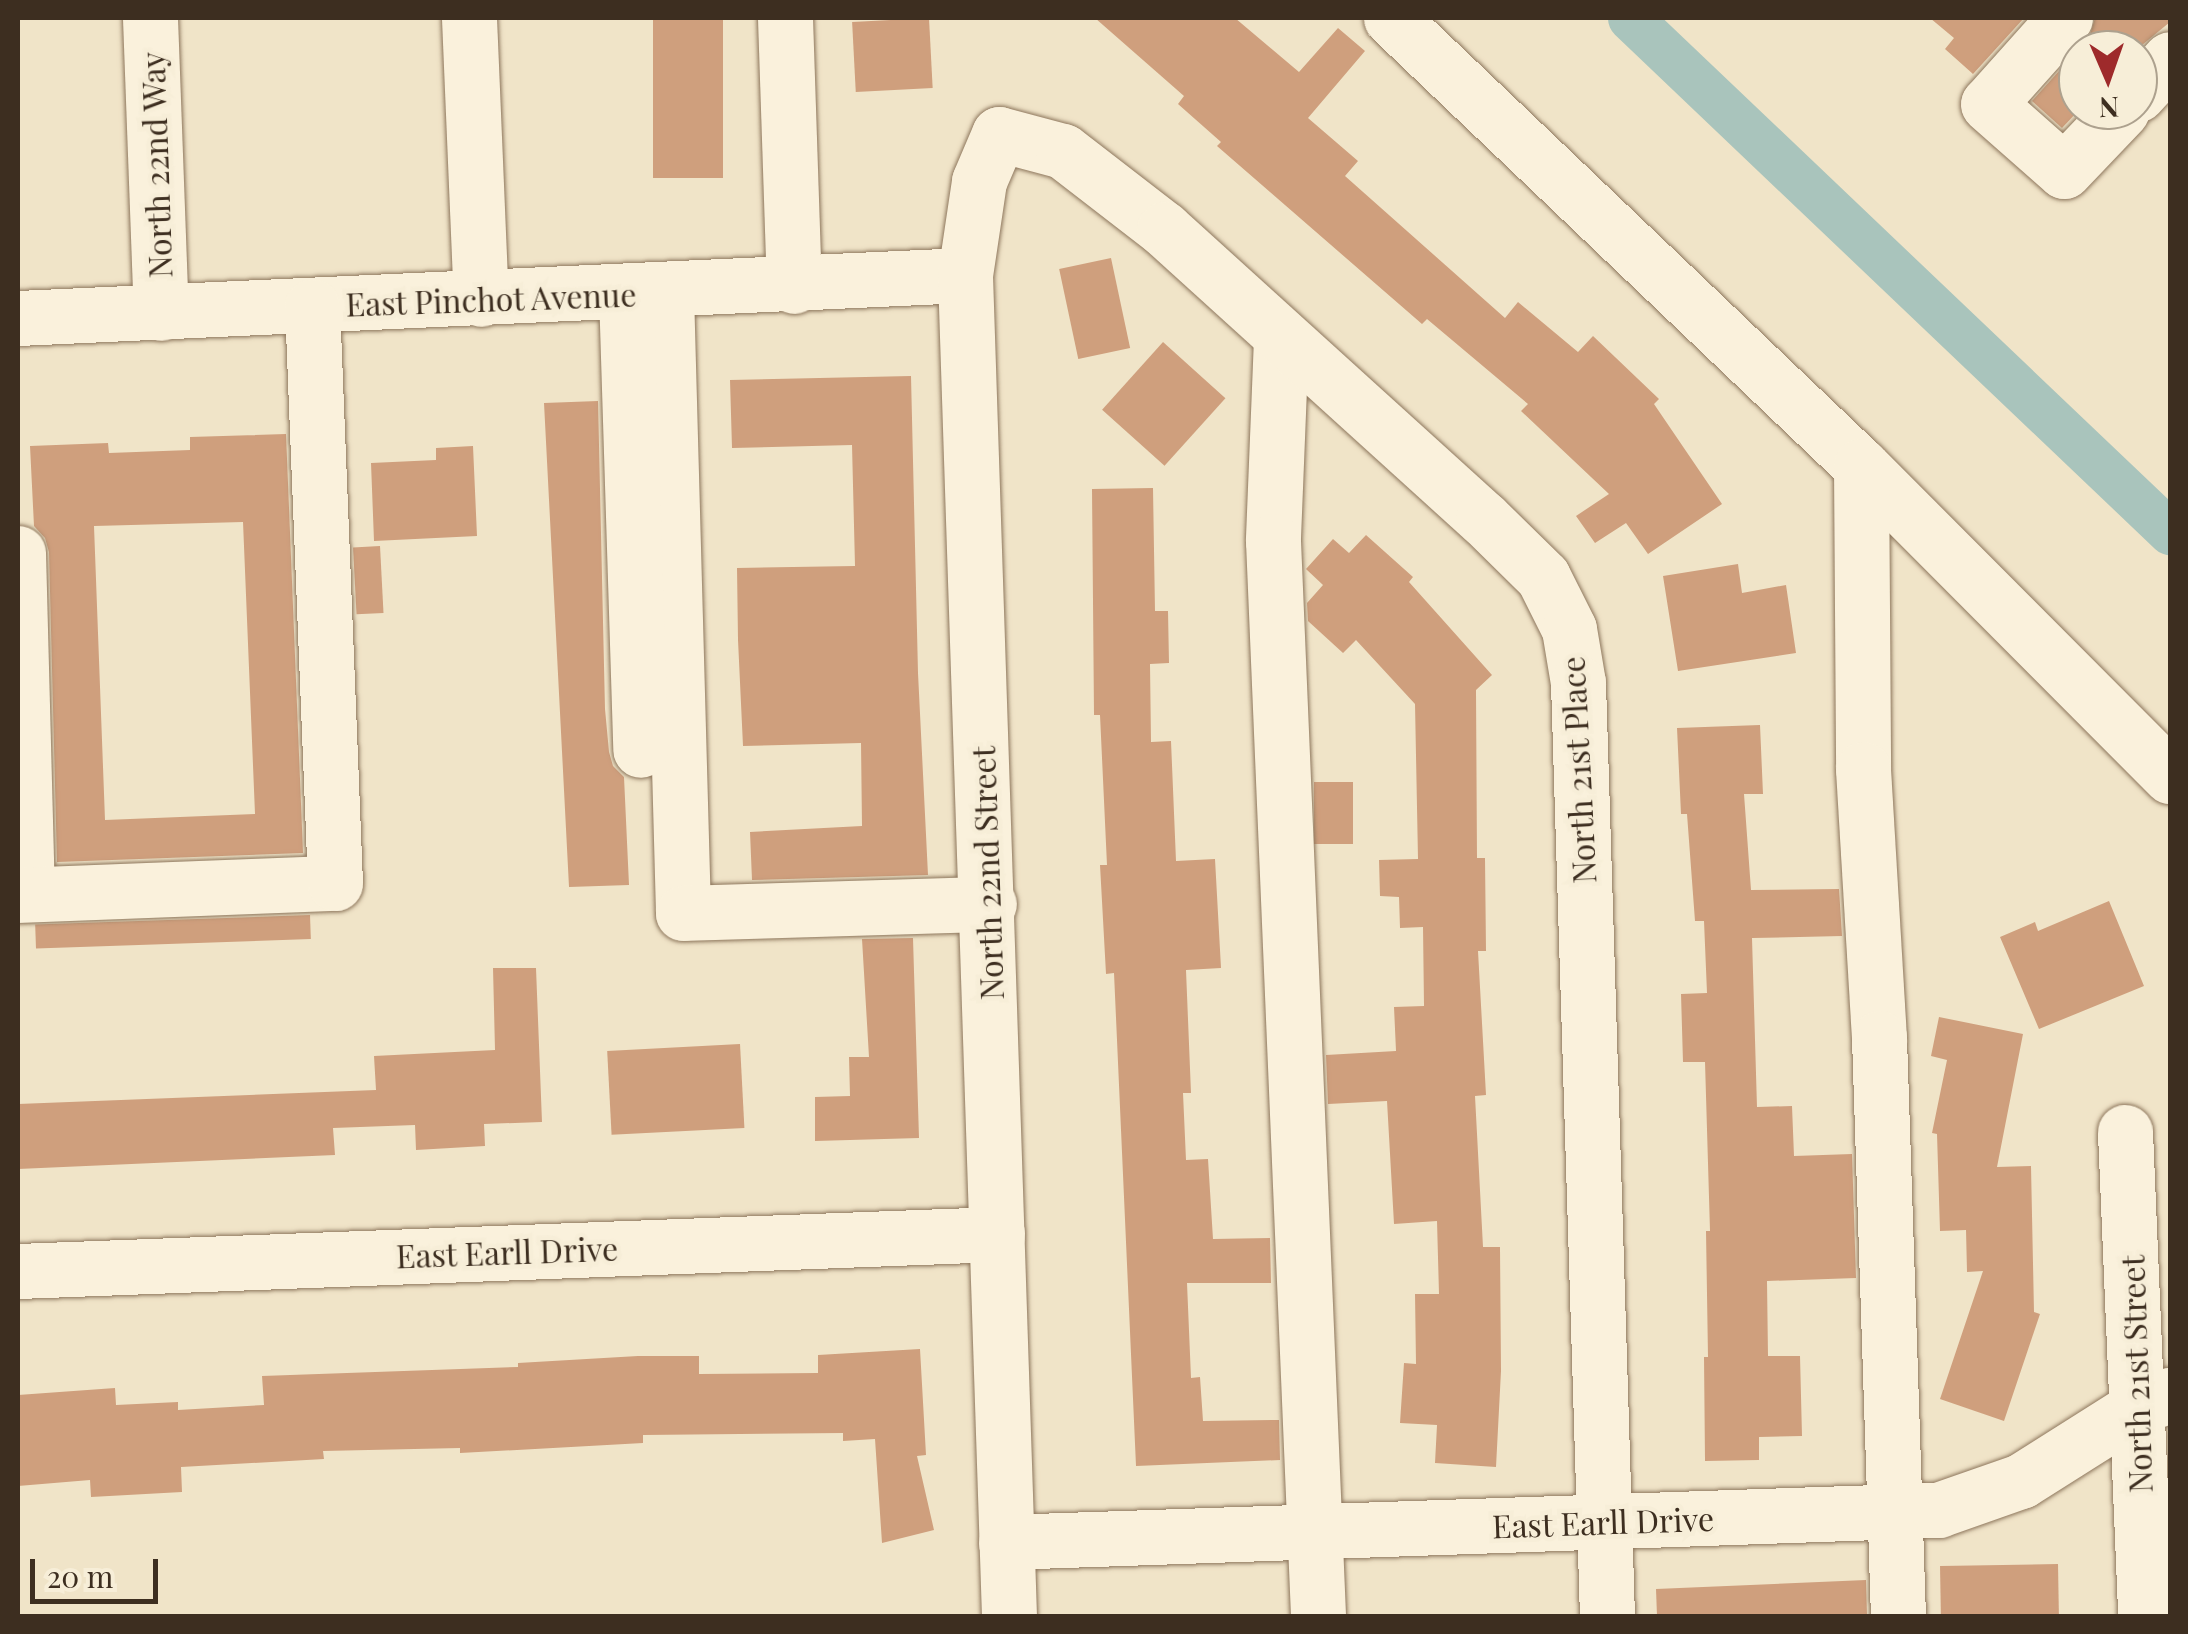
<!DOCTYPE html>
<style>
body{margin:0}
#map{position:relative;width:2188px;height:1634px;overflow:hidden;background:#f0e4c8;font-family:"Playfair Display",serif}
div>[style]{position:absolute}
.canal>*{height:45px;margin:-22.5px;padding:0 22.5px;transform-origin:22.5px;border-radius:22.5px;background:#a9c4bc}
.building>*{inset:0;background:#cf9f7d;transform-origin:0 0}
.roads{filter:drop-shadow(0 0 2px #8d765c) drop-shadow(0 0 2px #8d765c)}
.minor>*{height:55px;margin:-27.5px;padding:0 27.5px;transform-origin:27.5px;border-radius:27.5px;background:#faf1dc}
span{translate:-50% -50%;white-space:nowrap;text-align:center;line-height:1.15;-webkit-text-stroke:9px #f7eed8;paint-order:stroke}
.street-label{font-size:32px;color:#3d2e20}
.frame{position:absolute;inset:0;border:20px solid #3d2e20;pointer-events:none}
.north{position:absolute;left:2058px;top:30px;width:100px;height:100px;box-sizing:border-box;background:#f7eed8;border:2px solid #ada18e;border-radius:50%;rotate:178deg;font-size:28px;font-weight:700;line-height:40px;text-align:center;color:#3d2e20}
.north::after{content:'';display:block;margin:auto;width:35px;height:45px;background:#9e2a2b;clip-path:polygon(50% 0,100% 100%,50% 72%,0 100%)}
.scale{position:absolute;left:30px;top:1559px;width:128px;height:45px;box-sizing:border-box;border:5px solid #3d2e20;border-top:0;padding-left:12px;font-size:30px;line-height:35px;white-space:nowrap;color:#3d2e20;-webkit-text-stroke:8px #f7eed8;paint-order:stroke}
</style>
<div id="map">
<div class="canal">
<i style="left:1630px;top:18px;width:746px;rotate:43.59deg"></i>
</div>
<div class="building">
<i style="left:653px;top:18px;width:70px;height:160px"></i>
<i style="left:929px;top:18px;width:70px;height:77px;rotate:87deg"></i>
<i style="clip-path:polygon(1095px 18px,1235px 18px,1299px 72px,1338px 28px,1365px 51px,1308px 118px,1358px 161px,1345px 176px,1505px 318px,1518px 302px,1578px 352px,1593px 336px,1659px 399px,1654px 404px,1722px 504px,1648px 554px,1626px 523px,1595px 543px,1576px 516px,1609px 494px,1521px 411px,1528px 404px,1427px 319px,1422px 324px,1217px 146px,1221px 142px,1178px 104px,1184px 96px)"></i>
<i style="clip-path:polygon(1930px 18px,2024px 18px,1973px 74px,1945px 49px,1954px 38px)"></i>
<i style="clip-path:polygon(2095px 18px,2170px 18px,2170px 22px,2136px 50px,2078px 50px,2089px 38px)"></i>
<i style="clip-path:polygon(2078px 50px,2079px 110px,2062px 128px,2032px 101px)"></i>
<i style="left:1111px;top:258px;width:92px;height:53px;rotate:78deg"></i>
<i style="left:1163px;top:342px;width:84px;height:91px;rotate:42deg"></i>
<i style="clip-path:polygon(911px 376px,918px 673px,928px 875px,752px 880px,750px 832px,862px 826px,861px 743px,743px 746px,738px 640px,737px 568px,855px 566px,852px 445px,732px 448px,730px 380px)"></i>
<i style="clip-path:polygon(598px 401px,605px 709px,609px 752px,613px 766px,624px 777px,629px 885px,569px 887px,544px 403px)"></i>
<i style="clip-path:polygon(evenodd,286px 434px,303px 853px,57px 862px,49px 552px,45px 538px,34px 526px,30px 446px,108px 443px,109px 453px,190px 450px,190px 437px,286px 434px,243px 522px,255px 814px,105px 820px,94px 526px,243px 522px)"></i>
<i style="clip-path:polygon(473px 446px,477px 536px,374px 541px,371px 463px,436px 460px,436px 448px)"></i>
<i style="clip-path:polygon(1153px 488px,1155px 611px,1168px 611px,1169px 663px,1150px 664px,1151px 742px,1171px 741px,1176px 861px,1215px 859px,1221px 968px,1186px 970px,1191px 1093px,1183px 1093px,1186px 1160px,1208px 1159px,1213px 1239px,1270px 1238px,1271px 1283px,1187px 1283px,1191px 1378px,1200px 1377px,1203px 1421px,1279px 1420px,1280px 1460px,1136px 1466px,1114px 973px,1106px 974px,1100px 865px,1107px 865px,1100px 715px,1094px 715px,1092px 489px)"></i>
<i style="clip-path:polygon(1366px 535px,1413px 577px,1409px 582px,1492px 675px,1476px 690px,1477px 858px,1485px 858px,1486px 951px,1478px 951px,1486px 1095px,1475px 1096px,1483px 1247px,1500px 1247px,1501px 1371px,1496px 1467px,1435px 1463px,1437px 1425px,1400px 1423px,1404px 1363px,1416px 1364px,1415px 1294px,1439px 1294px,1437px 1221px,1394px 1224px,1387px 1101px,1328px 1104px,1326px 1055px,1396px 1051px,1394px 1007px,1424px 1006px,1423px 927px,1400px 928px,1399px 897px,1380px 896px,1379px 860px,1418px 859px,1415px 704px,1356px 640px,1343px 653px,1308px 621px,1307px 603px,1323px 585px,1306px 569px,1333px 539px,1349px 553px)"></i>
<i style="left:380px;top:546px;width:67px;height:27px;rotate:87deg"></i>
<i style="clip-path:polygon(1738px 564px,1742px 593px,1786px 585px,1796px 653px,1678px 671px,1663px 576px)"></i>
<i style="clip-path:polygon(1760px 725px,1763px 794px,1744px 794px,1751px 890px,1839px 889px,1842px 936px,1752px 938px,1757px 1107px,1792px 1106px,1794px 1156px,1852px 1154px,1856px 1278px,1767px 1281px,1768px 1356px,1800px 1356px,1802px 1436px,1759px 1437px,1759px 1460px,1705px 1461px,1704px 1357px,1708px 1357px,1706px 1231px,1710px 1231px,1705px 1062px,1683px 1062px,1681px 994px,1707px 993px,1704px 921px,1695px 921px,1687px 814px,1681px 814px,1677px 728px)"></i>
<i style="left:1314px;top:782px;width:39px;height:62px"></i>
<i style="clip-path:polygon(2109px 901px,2144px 986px,2039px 1029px,2000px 937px,2035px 922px,2038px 931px)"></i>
<i style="left:310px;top:915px;width:24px;height:275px;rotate:88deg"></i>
<i style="clip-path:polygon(913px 938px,919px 1138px,815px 1141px,815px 1097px,850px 1096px,849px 1057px,869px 1057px,862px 939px)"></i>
<i style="clip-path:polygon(493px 968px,536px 968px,542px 1122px,484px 1124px,485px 1146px,416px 1150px,415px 1125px,333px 1128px,335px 1155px,18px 1169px,18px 1104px,376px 1090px,374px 1056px,495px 1050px)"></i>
<i style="clip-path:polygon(1939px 1017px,2023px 1034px,1997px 1167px,2031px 1166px,2034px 1312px,2040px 1314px,2004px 1421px,1940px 1399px,1983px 1271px,1967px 1272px,1966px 1230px,1940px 1231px,1937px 1134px,1932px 1133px,1947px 1060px,1931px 1056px)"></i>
<i style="left:740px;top:1044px;width:84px;height:133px;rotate:87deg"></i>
<i style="clip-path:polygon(920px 1349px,926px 1455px,917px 1456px,934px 1530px,882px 1543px,875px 1439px,843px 1441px,843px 1433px,643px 1435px,643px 1443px,460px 1453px,460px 1448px,323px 1451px,324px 1459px,181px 1467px,182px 1492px,91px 1497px,90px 1480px,18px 1486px,18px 1395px,115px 1388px,116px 1405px,178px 1402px,178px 1410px,264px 1405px,262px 1376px,518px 1367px,518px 1363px,638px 1356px,699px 1356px,699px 1374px,818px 1373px,818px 1355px)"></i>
<i style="left:2058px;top:1564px;width:52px;height:118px;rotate:89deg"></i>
<i style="clip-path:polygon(1866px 1580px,1867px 1616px,1657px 1616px,1656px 1589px)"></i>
</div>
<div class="roads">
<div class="minor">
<i style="left:150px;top:18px;width:295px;rotate:87.9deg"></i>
<i style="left:469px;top:18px;width:281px;rotate:87.6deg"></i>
<i style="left:785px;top:18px;width:268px;rotate:88.1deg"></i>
<i style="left:1391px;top:18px;width:649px;rotate:43.63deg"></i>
<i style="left:1861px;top:466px;width:438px;rotate:45.1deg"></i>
<i style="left:2065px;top:18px;width:115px;rotate:131.8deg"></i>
<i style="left:1988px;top:104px;width:101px;rotate:41.4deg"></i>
<i style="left:2064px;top:171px;width:84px;rotate:-46.4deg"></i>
<i style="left:2138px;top:94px;width:47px;rotate:-47.6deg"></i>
<i style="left:666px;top:292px;width:621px;rotate:88.43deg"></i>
<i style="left:683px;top:913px;width:306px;rotate:-1.7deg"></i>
<i style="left:626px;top:293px;width:457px;rotate:88.2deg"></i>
<i style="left:18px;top:318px;width:948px;rotate:-2.6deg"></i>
<i style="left:1281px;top:338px;width:203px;rotate:92.3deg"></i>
<i style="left:1273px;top:541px;width:1076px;rotate:87.6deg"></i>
<i style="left:1861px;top:466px;width:303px;rotate:89.6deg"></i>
<i style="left:1863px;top:769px;width:269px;rotate:86.6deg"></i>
<i style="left:1879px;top:1038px;width:578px;rotate:88.12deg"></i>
<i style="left:18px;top:553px;width:341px;rotate:88.5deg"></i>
<i style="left:18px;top:895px;width:317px;rotate:-2.2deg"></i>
<i style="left:335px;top:883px;width:577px;rotate:-92.28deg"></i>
<i style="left:2125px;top:1132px;width:484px;rotate:87.6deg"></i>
<i style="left:18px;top:1271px;width:980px;rotate:-2.16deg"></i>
<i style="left:1006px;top:1542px;width:933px;rotate:-1.97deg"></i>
<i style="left:1938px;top:1510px;width:88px;rotate:-19.3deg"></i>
<i style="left:2021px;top:1481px;width:138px;rotate:-32.3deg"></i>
<i style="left:2138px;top:1407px;width:34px;rotate:-21deg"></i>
<i style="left:1009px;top:1616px;width:1342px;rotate:-91.88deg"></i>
<i style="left:965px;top:275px;width:95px;rotate:-81.5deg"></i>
<i style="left:979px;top:181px;width:51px;rotate:-66.9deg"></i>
<i style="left:999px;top:134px;width:66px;rotate:14.9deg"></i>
<i style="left:1063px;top:151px;width:128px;rotate:37.7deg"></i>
<i style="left:1164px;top:229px;width:430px;rotate:42.2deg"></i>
<i style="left:1483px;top:518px;width:84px;rotate:44.5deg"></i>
<i style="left:1543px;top:577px;width:58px;rotate:63.4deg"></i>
<i style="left:1569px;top:629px;width:55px;rotate:80.5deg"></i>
<i style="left:1578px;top:683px;width:933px;rotate:88.22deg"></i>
</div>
</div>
<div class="street-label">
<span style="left:156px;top:165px;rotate:-92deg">North 22nd Way</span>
<span style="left:491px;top:299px;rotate:-2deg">East Pinchot Avenue</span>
<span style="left:1578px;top:770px;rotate:-93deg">North 21st Place</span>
<span style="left:987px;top:873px;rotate:-92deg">North 22nd Street</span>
<span style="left:507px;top:1252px;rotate:-2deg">East Earll Drive</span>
<span style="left:2136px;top:1374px;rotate:-92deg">North 21st Street</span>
<span style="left:1603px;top:1522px;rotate:-2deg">East Earll Drive</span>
</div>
<div class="frame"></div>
<div class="north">N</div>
<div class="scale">20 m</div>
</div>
